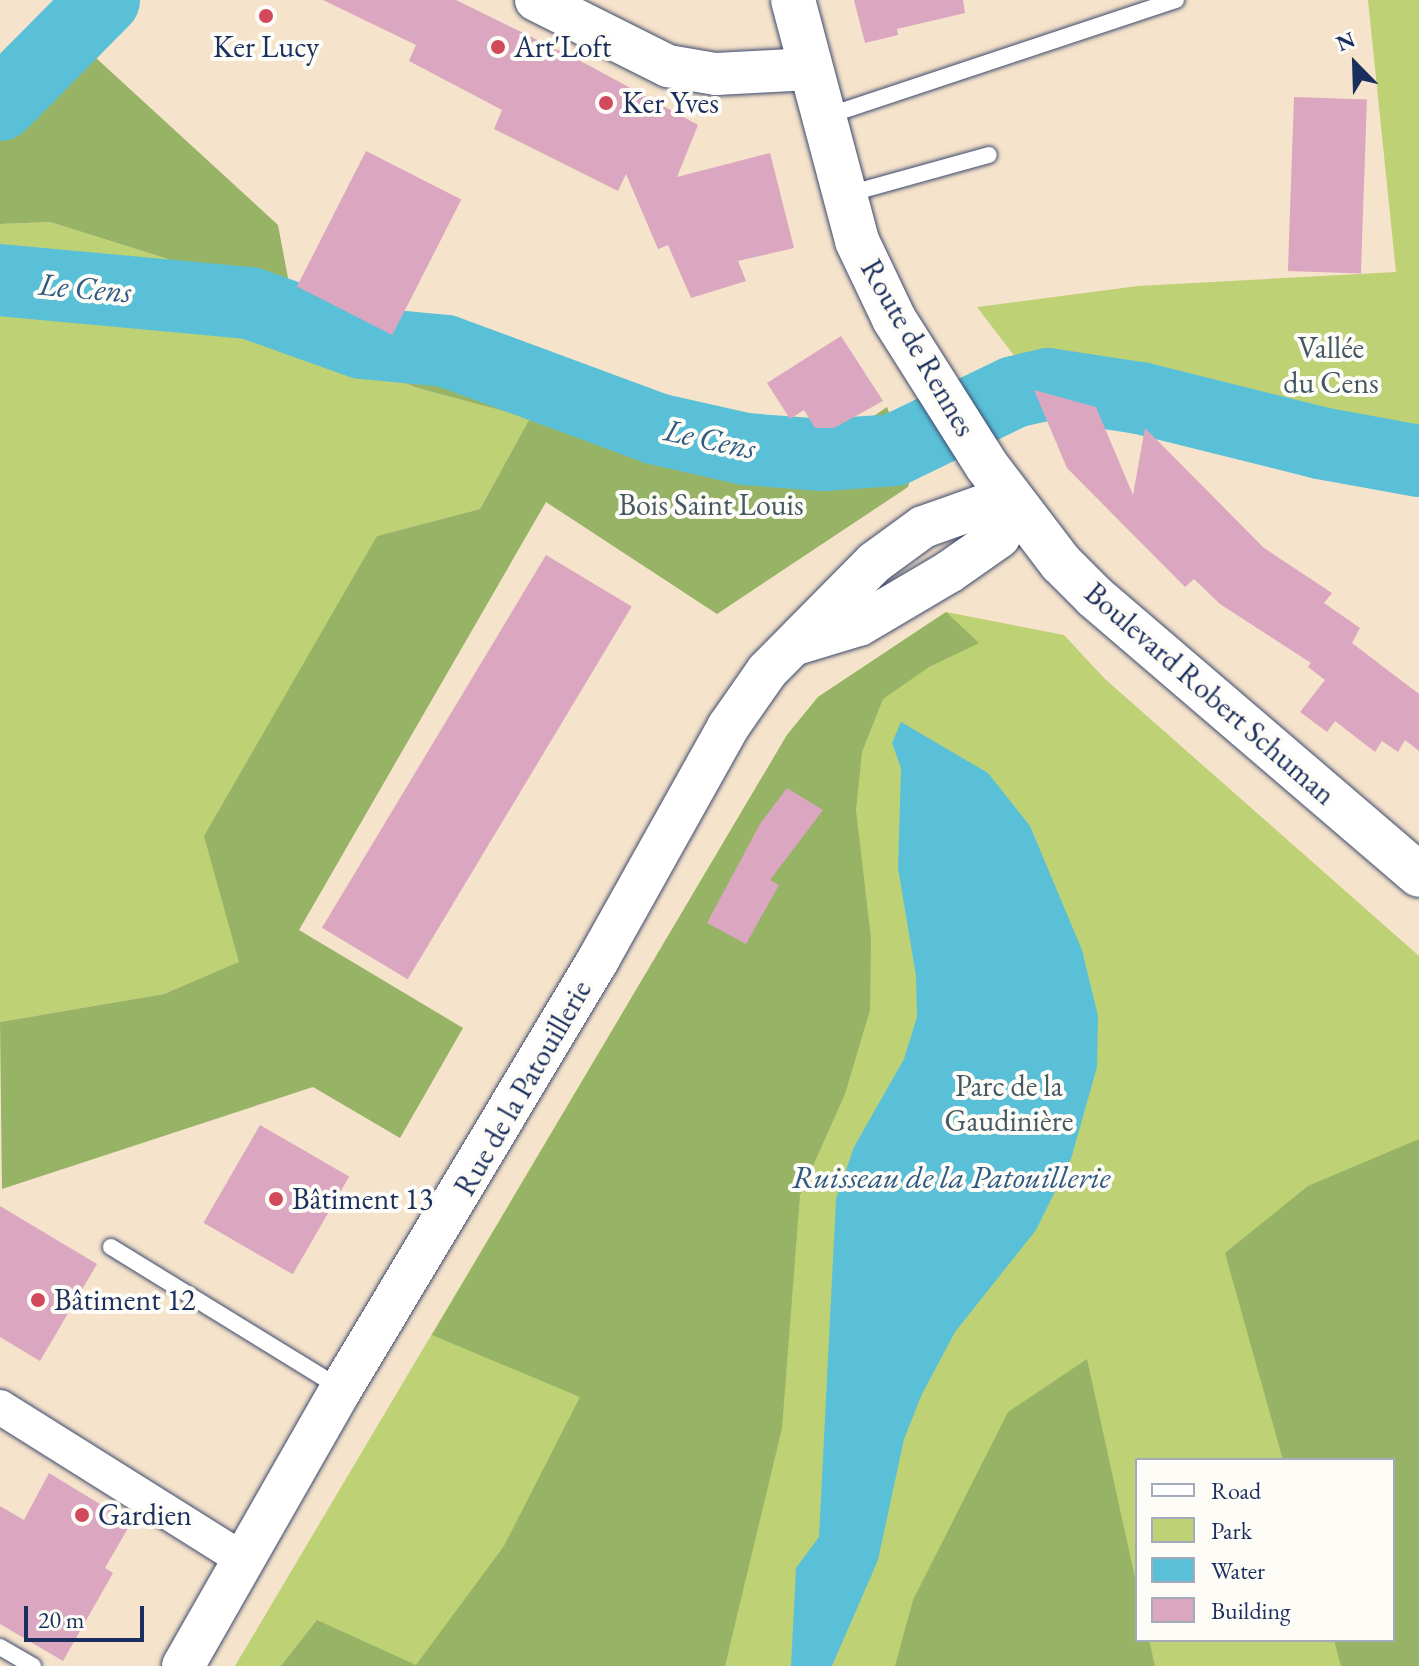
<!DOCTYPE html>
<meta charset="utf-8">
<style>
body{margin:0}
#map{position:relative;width:1419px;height:1666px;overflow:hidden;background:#f6e3cb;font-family:"EB Garamond",serif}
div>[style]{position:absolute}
.green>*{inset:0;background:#bed174}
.forest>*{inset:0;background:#96b366}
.water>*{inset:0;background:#5ac0d8}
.stream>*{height:12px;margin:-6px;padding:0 6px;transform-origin:6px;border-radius:6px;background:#5ac0d8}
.river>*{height:72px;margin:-36px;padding:0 36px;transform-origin:36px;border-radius:36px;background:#5ac0d8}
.building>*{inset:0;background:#daa6c0;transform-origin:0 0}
.roads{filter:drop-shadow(0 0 2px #3c4a6e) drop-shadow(0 0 2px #3c4a6e)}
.service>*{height:16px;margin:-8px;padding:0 8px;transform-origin:8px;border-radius:8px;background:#fff}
.minor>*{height:34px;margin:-17px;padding:0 17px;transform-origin:17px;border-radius:17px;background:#fff}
.tertiary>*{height:42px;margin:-21px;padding:0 21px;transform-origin:21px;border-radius:21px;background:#fff}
.primary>*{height:44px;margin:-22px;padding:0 22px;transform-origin:22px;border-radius:22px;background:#fff}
.dots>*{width:22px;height:22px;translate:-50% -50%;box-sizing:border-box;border:4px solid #fdfcf7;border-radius:50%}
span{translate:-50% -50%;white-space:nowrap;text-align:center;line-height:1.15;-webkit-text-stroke:8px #fdfcf7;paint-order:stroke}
.poi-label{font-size:30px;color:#1b2f5e}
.left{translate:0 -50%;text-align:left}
.street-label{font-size:30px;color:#1b2f5e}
.park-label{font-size:30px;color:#445864}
.water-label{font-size:32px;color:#2e5a83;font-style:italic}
.legend{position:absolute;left:1135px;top:1458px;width:260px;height:184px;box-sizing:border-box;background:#fdfcf7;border:2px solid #a3aaba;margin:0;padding:10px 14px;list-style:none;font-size:24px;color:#1b2f5e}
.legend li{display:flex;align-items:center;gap:16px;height:40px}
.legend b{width:40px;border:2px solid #a3aaba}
.north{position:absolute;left:1315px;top:24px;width:80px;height:80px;-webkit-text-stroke:6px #fdfcf7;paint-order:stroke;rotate:337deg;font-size:22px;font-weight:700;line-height:32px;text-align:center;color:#1b2f5e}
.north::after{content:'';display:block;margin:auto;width:28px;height:36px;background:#1b2f5e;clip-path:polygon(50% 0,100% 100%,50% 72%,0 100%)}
.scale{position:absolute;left:24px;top:1606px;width:120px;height:36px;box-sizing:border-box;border:4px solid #1b2f5e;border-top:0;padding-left:10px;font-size:24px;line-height:28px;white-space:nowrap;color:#1b2f5e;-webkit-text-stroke:6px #fdfcf7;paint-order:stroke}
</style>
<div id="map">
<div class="green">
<i style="clip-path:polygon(1368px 0,1419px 0,1419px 476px,1041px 391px,977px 307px,1138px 286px,1396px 272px)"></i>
<i style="clip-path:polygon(50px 222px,168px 259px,298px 345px,421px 389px,530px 418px,480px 509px,377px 536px,240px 962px,164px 994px,0 1022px,0 224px)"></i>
<i style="clip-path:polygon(evenodd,946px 612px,1064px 635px,1105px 679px,1419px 956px,1419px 1666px,235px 1666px,787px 735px,818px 697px,946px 612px,1137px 1460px,1393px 1460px,1393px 1640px,1137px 1640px,1137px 1460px)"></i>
</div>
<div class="forest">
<i style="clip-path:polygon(59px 24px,278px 225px,292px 299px,394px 338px,484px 344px,518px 352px,654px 417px,713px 416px,795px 439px,815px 428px,865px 422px,887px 407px,911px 475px,908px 487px,717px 614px,546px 502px,299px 930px,463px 1028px,400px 1138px,313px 1087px,2px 1189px,0 1022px,164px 994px,239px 962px,204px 836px,377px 536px,480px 509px,530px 418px,421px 389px,298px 345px,168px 259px,50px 222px,0 224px,0 59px)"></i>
<i style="clip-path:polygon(946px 612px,979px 643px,929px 667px,883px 699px,862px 752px,856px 810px,871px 939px,870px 1010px,845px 1094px,800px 1195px,782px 1428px,725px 1666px,281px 1666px,317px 1620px,416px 1665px,504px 1546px,580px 1397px,432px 1335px,787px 735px,818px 697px)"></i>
<i style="clip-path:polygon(1419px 1139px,1419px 1666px,1341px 1666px,1334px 1640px,1393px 1640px,1393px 1460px,1283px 1460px,1225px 1253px,1308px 1186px)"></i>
<i style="clip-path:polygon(1087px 1359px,1137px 1587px,1137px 1640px,1149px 1640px,1155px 1666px,895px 1666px,913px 1600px,1008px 1412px)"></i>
</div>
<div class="water">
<i style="clip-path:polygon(901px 722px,988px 773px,1030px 826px,1082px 950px,1098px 1016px,1097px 1067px,1071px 1159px,1036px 1230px,955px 1332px,922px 1394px,904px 1439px,878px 1560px,832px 1666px,791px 1666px,796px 1568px,819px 1537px,836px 1199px,854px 1147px,904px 1059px,917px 1017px,916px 976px,898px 868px,901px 768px,892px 743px)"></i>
</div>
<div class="stream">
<i style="left:857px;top:474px;width:44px;rotate:-33deg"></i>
</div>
<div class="river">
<i style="left:0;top:105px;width:148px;rotate:-45.3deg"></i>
<i style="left:0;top:280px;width:251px;rotate:5.3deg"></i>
<i style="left:250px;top:303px;width:119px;rotate:19.7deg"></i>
<i style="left:362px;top:343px;width:84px;rotate:5.4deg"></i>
<i style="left:446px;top:351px;width:225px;rotate:20.3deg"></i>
<i style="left:657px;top:429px;width:90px;rotate:12.8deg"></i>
<i style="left:745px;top:449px;width:78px;rotate:4.4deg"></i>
<i style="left:823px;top:455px;width:71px;rotate:-4deg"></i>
<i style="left:894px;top:450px;width:133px;rotate:-25.8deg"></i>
<i style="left:1014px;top:392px;width:35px;rotate:-13deg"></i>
<i style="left:1048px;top:384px;width:93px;rotate:8.7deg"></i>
<i style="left:1140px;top:398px;width:186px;rotate:14deg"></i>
<i style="left:1320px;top:443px;width:101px;rotate:10.3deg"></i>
</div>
<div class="building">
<i style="clip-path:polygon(323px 0,456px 0,590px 66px,698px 125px,677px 177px,770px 153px,794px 248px,738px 261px,746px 281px,691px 298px,668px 245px,658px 249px,626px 174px,618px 191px,494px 129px,502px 110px,409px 61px,416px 45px)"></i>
<i style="clip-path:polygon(854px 0,963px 0,965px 13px,897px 29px,898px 35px,865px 43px)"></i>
<i style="left:1294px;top:97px;width:73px;height:174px;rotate:2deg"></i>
<i style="left:366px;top:151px;width:107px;height:152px;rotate:27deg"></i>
<i style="clip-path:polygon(841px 336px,883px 401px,834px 428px,815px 428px,804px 410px,790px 419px,767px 383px)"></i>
<i style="clip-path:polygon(1034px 390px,1096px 407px,1133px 495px,1145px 428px,1264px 548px,1332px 593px,1324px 603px,1360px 628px,1352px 643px,1419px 694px,1419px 751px,1405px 740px,1398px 752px,1382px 741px,1375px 752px,1335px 721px,1327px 732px,1300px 712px,1325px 680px,1308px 667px,1311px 663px,1220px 604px,1194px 579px,1185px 587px,1067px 468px)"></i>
<i style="left:546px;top:555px;width:100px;height:435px;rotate:31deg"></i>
<i style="clip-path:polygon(787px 788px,823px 810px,770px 880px,779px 885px,746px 944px,707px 923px,760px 824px)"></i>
<i style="left:260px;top:1125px;width:103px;height:113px;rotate:30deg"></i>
<i style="clip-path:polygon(0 1206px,97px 1264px,40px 1361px,0 1337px)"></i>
<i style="clip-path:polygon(49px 1473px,131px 1523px,105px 1568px,113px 1573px,63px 1661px,0 1624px,0 1506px,24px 1520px)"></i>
</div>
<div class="roads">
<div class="service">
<i style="left:824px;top:117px;width:371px;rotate:-18.4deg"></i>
<i style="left:848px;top:194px;width:146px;rotate:-15.5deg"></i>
<i style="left:111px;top:1247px;width:269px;rotate:31.6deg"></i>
<i style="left:0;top:1647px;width:38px;rotate:30deg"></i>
</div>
<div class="minor">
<i style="left:0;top:1407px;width:286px;rotate:32.1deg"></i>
</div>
<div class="tertiary">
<i style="left:536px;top:0;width:148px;rotate:26.6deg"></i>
<i style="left:668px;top:66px;width:49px;rotate:9.5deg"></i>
<i style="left:716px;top:74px;width:95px;rotate:-3deg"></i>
<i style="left:183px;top:1666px;width:319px;rotate:-60.3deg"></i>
<i style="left:341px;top:1389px;width:500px;rotate:-59.08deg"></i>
<i style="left:598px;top:960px;width:267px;rotate:-60.8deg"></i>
<i style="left:728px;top:727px;width:68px;rotate:-55.1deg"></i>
<i style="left:767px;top:671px;width:153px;rotate:-45.3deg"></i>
<i style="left:875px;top:562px;width:59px;rotate:-36.1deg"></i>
<i style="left:923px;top:527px;width:66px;rotate:-19.5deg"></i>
<i style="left:985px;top:505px;width:27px;rotate:-8deg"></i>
<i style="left:1012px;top:501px;width:38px;rotate:110deg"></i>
<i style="left:999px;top:537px;width:61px;rotate:145deg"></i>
<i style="left:949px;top:572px;width:104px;rotate:149.5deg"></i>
<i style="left:859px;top:625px;width:63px;rotate:163.3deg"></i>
</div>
<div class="primary">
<i style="left:793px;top:0;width:249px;rotate:75.1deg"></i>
<i style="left:857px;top:241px;width:86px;rotate:64.6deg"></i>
<i style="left:894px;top:319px;width:174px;rotate:57.7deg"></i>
<i style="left:987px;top:466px;width:122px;rotate:52.7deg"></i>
<i style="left:1061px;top:563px;width:48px;rotate:45deg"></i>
<i style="left:1095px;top:597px;width:427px;rotate:40.6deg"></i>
</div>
</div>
<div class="dots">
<i style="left:266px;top:16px;background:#d1495b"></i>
<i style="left:498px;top:47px;background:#d1495b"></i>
<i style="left:606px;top:103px;background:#d1495b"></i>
<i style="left:276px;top:1199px;background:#d1495b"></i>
<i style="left:38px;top:1300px;background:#d1495b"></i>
<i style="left:82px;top:1515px;background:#d1495b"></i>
</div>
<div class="poi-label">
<span style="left:266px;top:47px">Ker Lucy</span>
<span class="left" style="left:514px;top:47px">Art'Loft</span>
<span class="left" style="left:622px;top:103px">Ker Yves</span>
<span class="left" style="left:292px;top:1199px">Bâtiment 13</span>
<span class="left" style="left:54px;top:1300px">Bâtiment 12</span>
<span class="left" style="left:98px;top:1515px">Gardien</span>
</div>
<div class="street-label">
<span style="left:918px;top:348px;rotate:60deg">Route de Rennes</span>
<span style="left:1210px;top:694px;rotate:41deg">Boulevard Robert Schuman</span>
<span style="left:523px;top:1088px;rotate:-60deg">Rue de la Patouillerie</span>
</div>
<div class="park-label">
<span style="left:1331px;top:365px">Vallée<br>du Cens</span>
<span style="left:711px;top:505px">Bois Saint Louis</span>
<span style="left:1009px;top:1103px">Parc de la<br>Gaudinière</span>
</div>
<div class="water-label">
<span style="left:85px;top:288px;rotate:5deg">Le Cens</span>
<span style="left:710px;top:439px;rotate:12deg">Le Cens</span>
<span style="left:951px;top:1177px">Ruisseau de la Patouillerie</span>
</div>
<ul class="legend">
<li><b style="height:10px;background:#fff"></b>Road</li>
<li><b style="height:22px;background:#bed174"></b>Park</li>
<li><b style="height:22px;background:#5ac0d8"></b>Water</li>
<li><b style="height:22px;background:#daa6c0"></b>Building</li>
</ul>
<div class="north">N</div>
<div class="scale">20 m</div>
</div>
